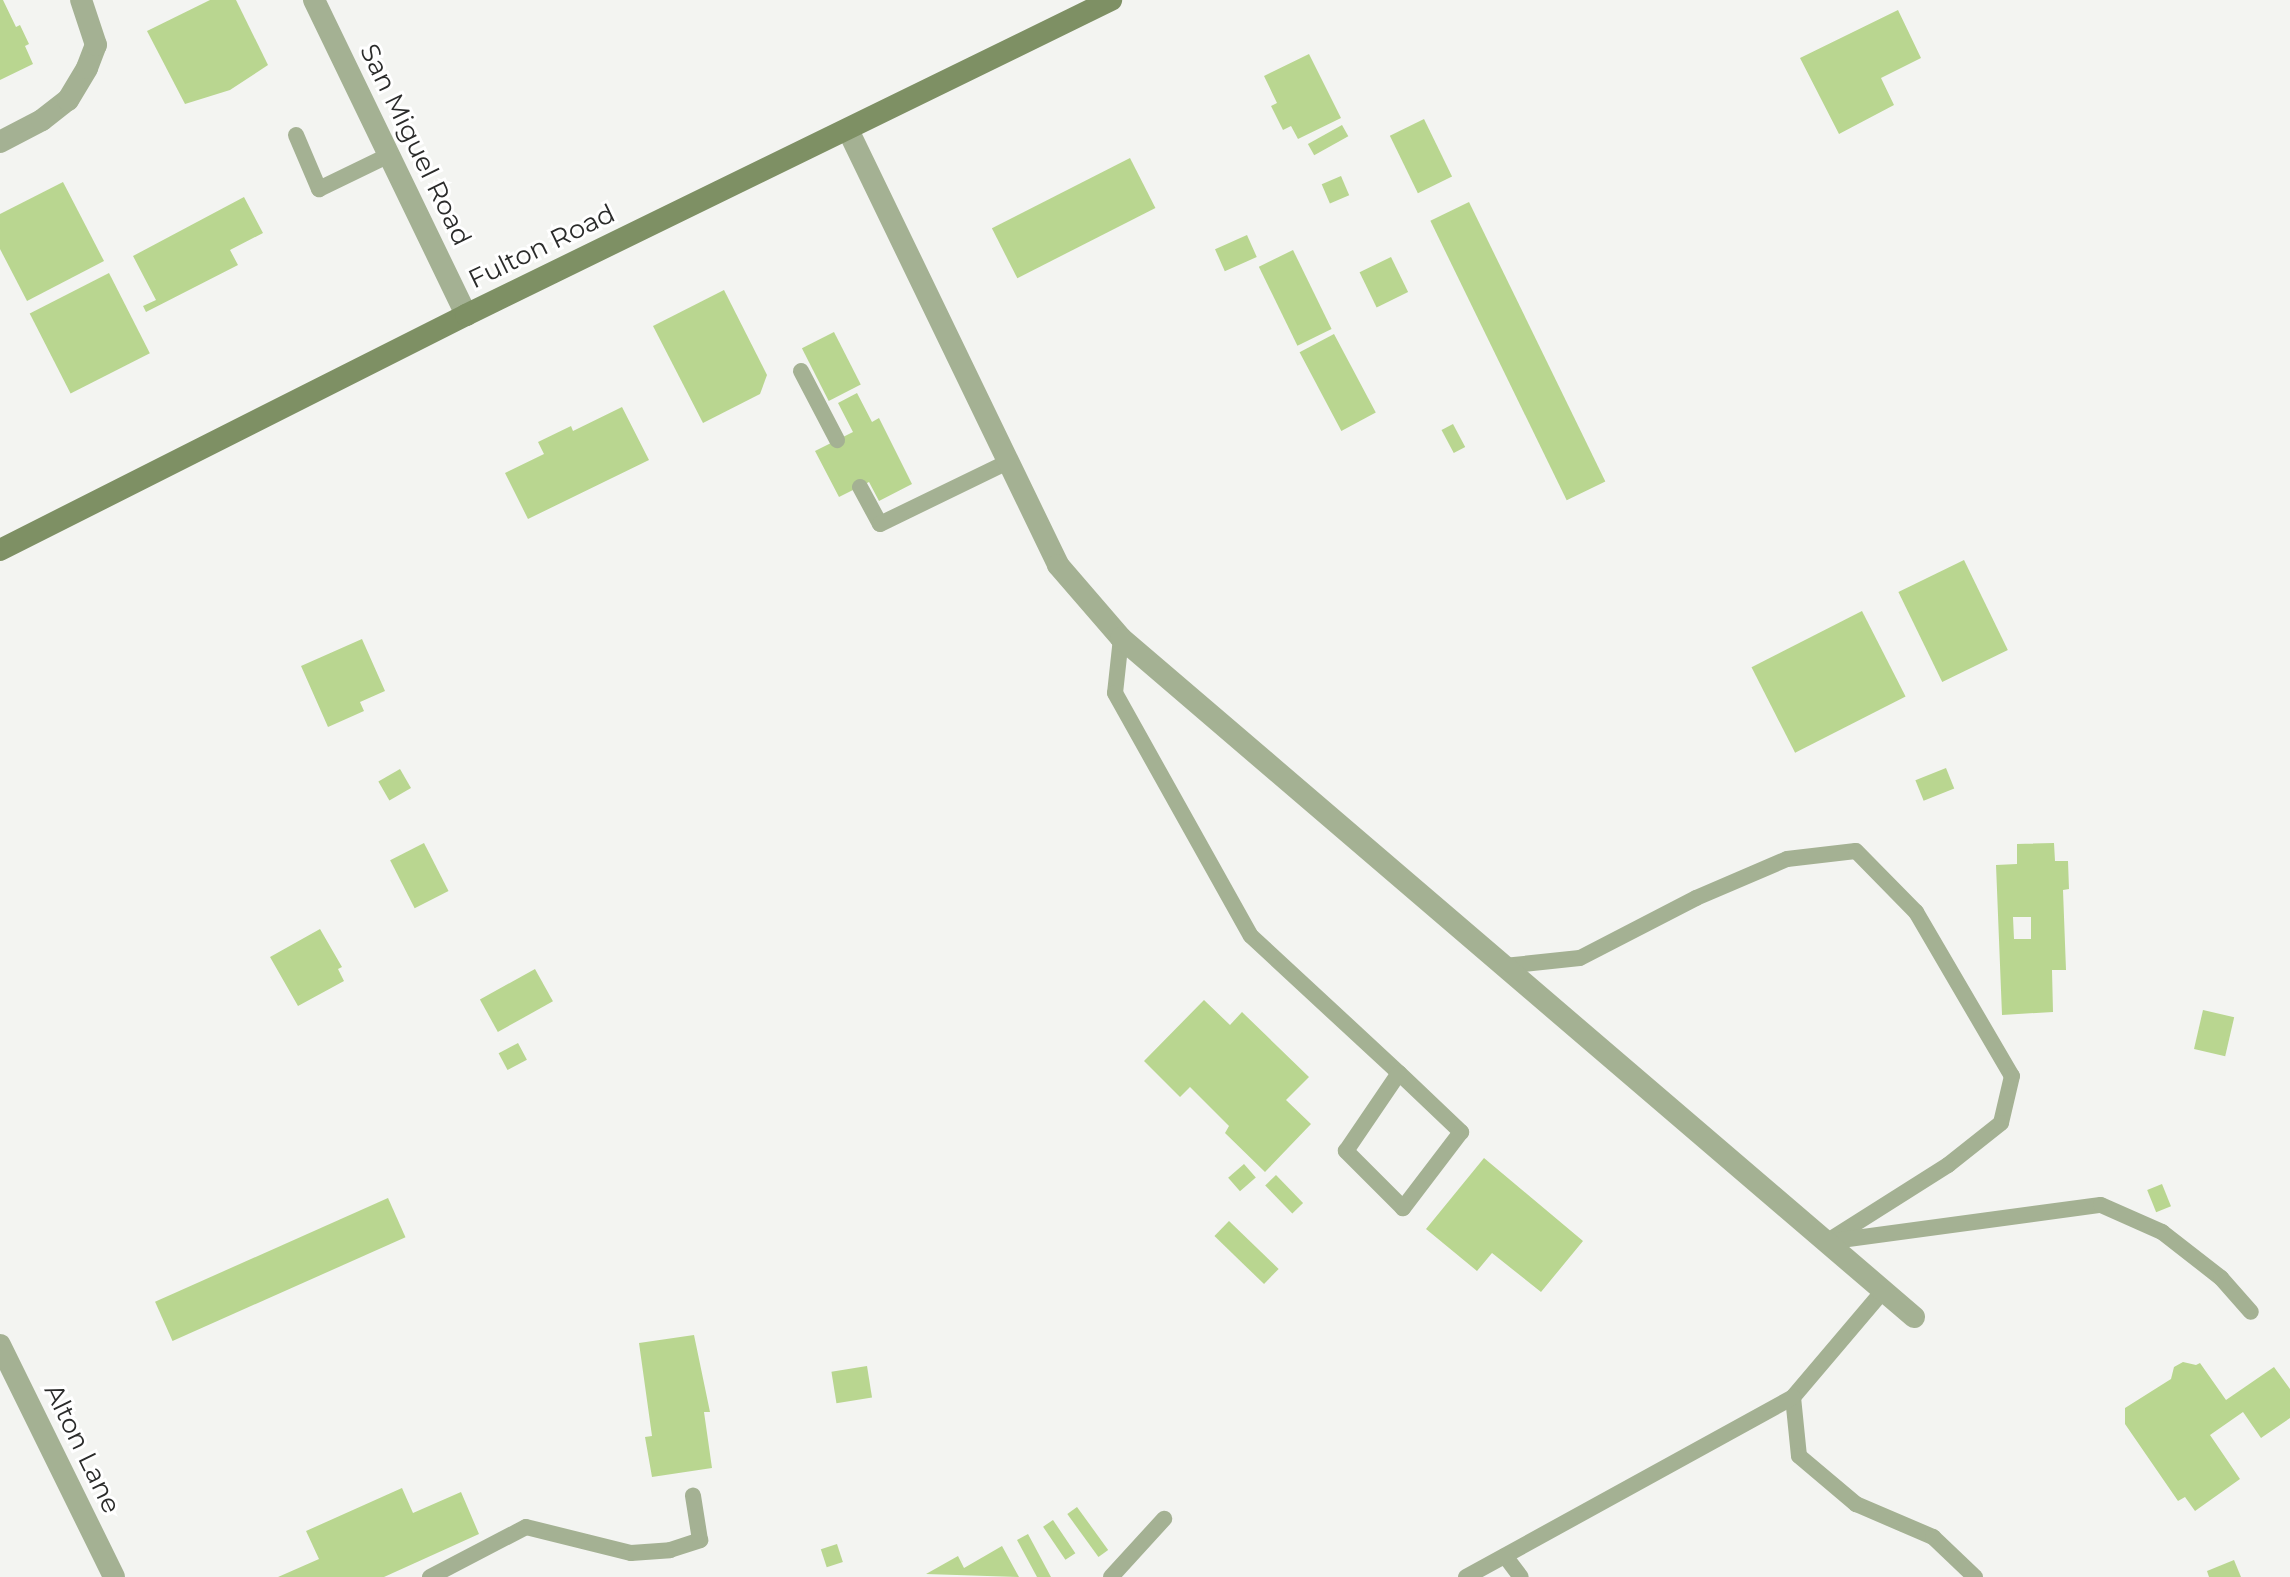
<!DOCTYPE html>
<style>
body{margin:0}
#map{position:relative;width:2290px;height:1577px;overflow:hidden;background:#f3f4f1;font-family:Montserrat,sans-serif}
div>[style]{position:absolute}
.building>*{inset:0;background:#b9d690;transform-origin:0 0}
.service>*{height:16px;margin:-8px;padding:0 8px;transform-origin:8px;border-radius:8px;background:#a4b193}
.minor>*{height:22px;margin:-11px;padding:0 11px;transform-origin:11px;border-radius:11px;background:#a4b193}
.secondary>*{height:22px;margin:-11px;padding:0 11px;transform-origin:11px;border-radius:11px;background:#7e9064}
span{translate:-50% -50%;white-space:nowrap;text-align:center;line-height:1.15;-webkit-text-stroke:6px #fff;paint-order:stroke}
.street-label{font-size:26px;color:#2a2b2a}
</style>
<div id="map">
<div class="building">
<i style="clip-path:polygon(0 0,3px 0,16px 27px,20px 25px,29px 44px,25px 46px,33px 64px,0 80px)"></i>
<i style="clip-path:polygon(210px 0,236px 0,268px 65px,230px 90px,185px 104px,147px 31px)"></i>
<i style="clip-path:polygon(1898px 10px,1921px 58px,1881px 78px,1894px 105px,1839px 134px,1800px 58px)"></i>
<i style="clip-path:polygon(1309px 54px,1341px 118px,1298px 139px,1291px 126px,1283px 130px,1271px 106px,1277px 103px,1264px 76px)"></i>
<i style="left:1424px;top:119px;width:64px;height:38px;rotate:64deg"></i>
<i style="left:1342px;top:125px;width:13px;height:39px;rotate:61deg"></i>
<i style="left:1130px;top:158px;width:56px;height:155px;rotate:63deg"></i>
<i style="left:1341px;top:176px;width:21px;height:21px;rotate:67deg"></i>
<i style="clip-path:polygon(63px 182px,104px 261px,27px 301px,0 249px,0 214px)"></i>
<i style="clip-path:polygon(244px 197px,263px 233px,230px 250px,238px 265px,146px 312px,143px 306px,156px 300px,133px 256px)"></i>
<i style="left:1469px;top:202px;width:311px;height:43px;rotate:64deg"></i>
<i style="left:1247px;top:235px;width:24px;height:35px;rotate:66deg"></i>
<i style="left:1293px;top:250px;width:88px;height:38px;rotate:64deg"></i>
<i style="left:1391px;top:257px;width:39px;height:35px;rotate:64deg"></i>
<i style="left:109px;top:273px;width:90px;height:89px;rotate:63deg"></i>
<i style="clip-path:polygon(724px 290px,767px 375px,760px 394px,703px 423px,653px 326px)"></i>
<i style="left:834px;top:332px;width:59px;height:36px;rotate:63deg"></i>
<i style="left:1334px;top:334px;width:89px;height:39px;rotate:62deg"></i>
<i style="clip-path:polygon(857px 393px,872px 422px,879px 418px,912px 484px,879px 501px,869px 482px,839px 497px,815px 451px,853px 432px,838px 403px)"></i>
<i style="clip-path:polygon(622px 407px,649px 460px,528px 519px,505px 473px,544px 454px,538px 442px,571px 426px,573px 431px)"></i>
<i style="left:1453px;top:424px;width:26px;height:13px;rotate:62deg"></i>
<i style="left:1964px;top:560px;width:100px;height:73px;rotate:64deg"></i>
<i style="left:1862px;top:611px;width:96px;height:124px;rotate:63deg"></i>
<i style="clip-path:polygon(362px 639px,385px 691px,360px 702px,364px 711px,328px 727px,301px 666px)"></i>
<i style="left:1946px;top:768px;width:22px;height:33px;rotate:68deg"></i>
<i style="left:400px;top:769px;width:22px;height:25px;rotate:60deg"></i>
<i style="left:424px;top:843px;width:54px;height:38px;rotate:63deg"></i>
<i style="clip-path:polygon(evenodd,2054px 843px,2055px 861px,2068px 861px,2069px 889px,2063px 890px,2066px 970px,2052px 970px,2053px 1012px,2002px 1015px,1996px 865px,2017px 864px,2017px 844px,2054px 843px,2013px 917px,2031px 917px,2031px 939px,2014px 939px,2013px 917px)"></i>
<i style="clip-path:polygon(320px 929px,342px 967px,338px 969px,344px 981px,298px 1006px,270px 957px)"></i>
<i style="left:535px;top:969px;width:37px;height:63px;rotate:61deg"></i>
<i style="clip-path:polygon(1204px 1000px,1230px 1025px,1242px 1012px,1309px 1077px,1286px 1100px,1311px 1124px,1265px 1172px,1225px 1133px,1229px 1126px,1190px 1087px,1180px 1097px,1144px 1061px)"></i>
<i style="left:2203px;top:1010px;width:32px;height:40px;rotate:13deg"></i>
<i style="left:518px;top:1043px;width:19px;height:22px;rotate:62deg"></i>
<i style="clip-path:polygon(1484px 1158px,1583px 1241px,1541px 1292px,1492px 1253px,1477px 1271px,1426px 1229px)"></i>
<i style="left:1244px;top:1164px;width:18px;height:21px;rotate:49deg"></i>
<i style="left:1276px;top:1175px;width:39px;height:15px;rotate:46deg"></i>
<i style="left:2162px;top:1184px;width:24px;height:16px;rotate:68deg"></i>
<i style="left:388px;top:1198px;width:43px;height:255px;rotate:66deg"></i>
<i style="left:1229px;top:1221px;width:69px;height:21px;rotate:44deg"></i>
<i style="clip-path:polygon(694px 1335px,710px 1412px,704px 1412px,712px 1468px,652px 1477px,645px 1437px,652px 1436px,639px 1343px)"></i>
<i style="clip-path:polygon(2183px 1362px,2196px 1365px,2200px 1363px,2226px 1400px,2274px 1367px,2290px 1389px,2290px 1418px,2261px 1438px,2243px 1412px,2210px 1435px,2240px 1479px,2195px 1511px,2185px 1497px,2178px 1501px,2125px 1424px,2125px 1408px,2171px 1379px,2174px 1367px)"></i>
<i style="left:867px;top:1366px;width:32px;height:36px;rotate:81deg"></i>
<i style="clip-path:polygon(402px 1488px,413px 1513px,461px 1492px,479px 1534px,384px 1577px,278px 1577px,319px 1559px,306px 1531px)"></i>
<i style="left:1077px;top:1507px;width:53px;height:12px;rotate:54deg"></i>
<i style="left:1053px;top:1520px;width:40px;height:12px;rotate:56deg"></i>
<i style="clip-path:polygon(1028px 1534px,1051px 1577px,1037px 1577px,1017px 1540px)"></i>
<i style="left:837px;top:1544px;width:19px;height:17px;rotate:72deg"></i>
<i style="clip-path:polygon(1002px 1546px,1019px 1577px,926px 1574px,958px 1556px,964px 1568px)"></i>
<i style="clip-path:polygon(2234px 1560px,2241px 1577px,2209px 1577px,2207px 1571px)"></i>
</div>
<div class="service">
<i style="left:296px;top:135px;width:59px;rotate:66.9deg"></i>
<i style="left:319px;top:189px;width:78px;rotate:-25.9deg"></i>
<i style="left:801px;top:371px;width:78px;rotate:62.4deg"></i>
<i style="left:860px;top:487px;width:42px;rotate:61.6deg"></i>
<i style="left:880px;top:524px;width:144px;rotate:-25.9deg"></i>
<i style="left:1121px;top:638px;width:55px;rotate:96.2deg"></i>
<i style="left:1115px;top:693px;width:278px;rotate:60.8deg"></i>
<i style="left:1251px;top:936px;width:202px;rotate:42.8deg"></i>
<i style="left:1399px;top:1073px;width:86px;rotate:43.6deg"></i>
<i style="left:1461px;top:1132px;width:96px;rotate:127.3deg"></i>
<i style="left:1403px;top:1208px;width:81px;rotate:-135deg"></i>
<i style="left:1346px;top:1151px;width:94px;rotate:-55.8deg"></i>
<i style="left:1504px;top:966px;width:76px;rotate:-6deg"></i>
<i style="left:1580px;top:958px;width:131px;rotate:-27.3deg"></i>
<i style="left:1696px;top:898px;width:99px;rotate:-23.2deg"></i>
<i style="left:1787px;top:859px;width:69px;rotate:-6.6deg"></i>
<i style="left:1856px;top:851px;width:86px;rotate:45.5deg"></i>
<i style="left:1916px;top:912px;width:190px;rotate:59.7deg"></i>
<i style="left:2012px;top:1076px;width:48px;rotate:103.2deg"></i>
<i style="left:2001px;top:1123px;width:68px;rotate:141.6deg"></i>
<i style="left:1948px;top:1165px;width:144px;rotate:147.7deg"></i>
<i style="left:1826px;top:1242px;width:277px;rotate:-7.7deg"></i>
<i style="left:2101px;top:1205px;width:67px;rotate:23.9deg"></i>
<i style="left:2162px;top:1232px;width:75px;rotate:37.9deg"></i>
<i style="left:2221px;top:1278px;width:45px;rotate:48.6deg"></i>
<i style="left:1883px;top:1291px;width:139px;rotate:130.3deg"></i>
<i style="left:1793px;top:1397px;width:59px;rotate:84.2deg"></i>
<i style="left:1799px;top:1456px;width:75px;rotate:40.1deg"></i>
<i style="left:1856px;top:1504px;width:84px;rotate:23.2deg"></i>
<i style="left:1933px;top:1537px;width:58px;rotate:43.6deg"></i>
<i style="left:1505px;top:1556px;width:26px;rotate:53deg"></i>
<i style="left:430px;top:1577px;width:108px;rotate:-27.5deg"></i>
<i style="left:526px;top:1527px;width:108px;rotate:13.9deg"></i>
<i style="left:631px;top:1553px;width:39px;rotate:-4deg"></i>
<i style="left:670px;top:1550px;width:32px;rotate:-18deg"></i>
<i style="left:700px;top:1540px;width:45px;rotate:-99deg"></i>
<i style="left:1111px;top:1577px;width:79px;rotate:-47.6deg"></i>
<i style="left:1466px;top:1577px;width:373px;rotate:-28.8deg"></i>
</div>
<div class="minor">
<i style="left:314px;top:0;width:350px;rotate:64.2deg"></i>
<i style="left:848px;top:130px;width:483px;rotate:64.2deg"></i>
<i style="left:1058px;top:565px;width:96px;rotate:49.2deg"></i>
<i style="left:1121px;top:638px;width:1044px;rotate:40.57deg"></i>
<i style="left:0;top:142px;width:47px;rotate:-27.6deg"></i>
<i style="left:42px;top:120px;width:33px;rotate:-38deg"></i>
<i style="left:68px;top:100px;width:37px;rotate:-59deg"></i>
<i style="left:87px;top:68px;width:25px;rotate:-69deg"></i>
<i style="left:96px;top:45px;width:47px;rotate:-108.4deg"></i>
<i style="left:0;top:1345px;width:258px;rotate:63.8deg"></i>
</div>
<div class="secondary">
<i style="left:0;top:550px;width:522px;rotate:-26.76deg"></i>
<i style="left:466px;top:315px;width:718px;rotate:-26.03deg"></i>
</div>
<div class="street-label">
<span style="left:415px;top:145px;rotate:64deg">San Miguel Road</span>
<span style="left:542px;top:247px;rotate:-26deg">Fulton Road</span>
<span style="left:82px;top:1449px;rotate:64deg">Alton Lane</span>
</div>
</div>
